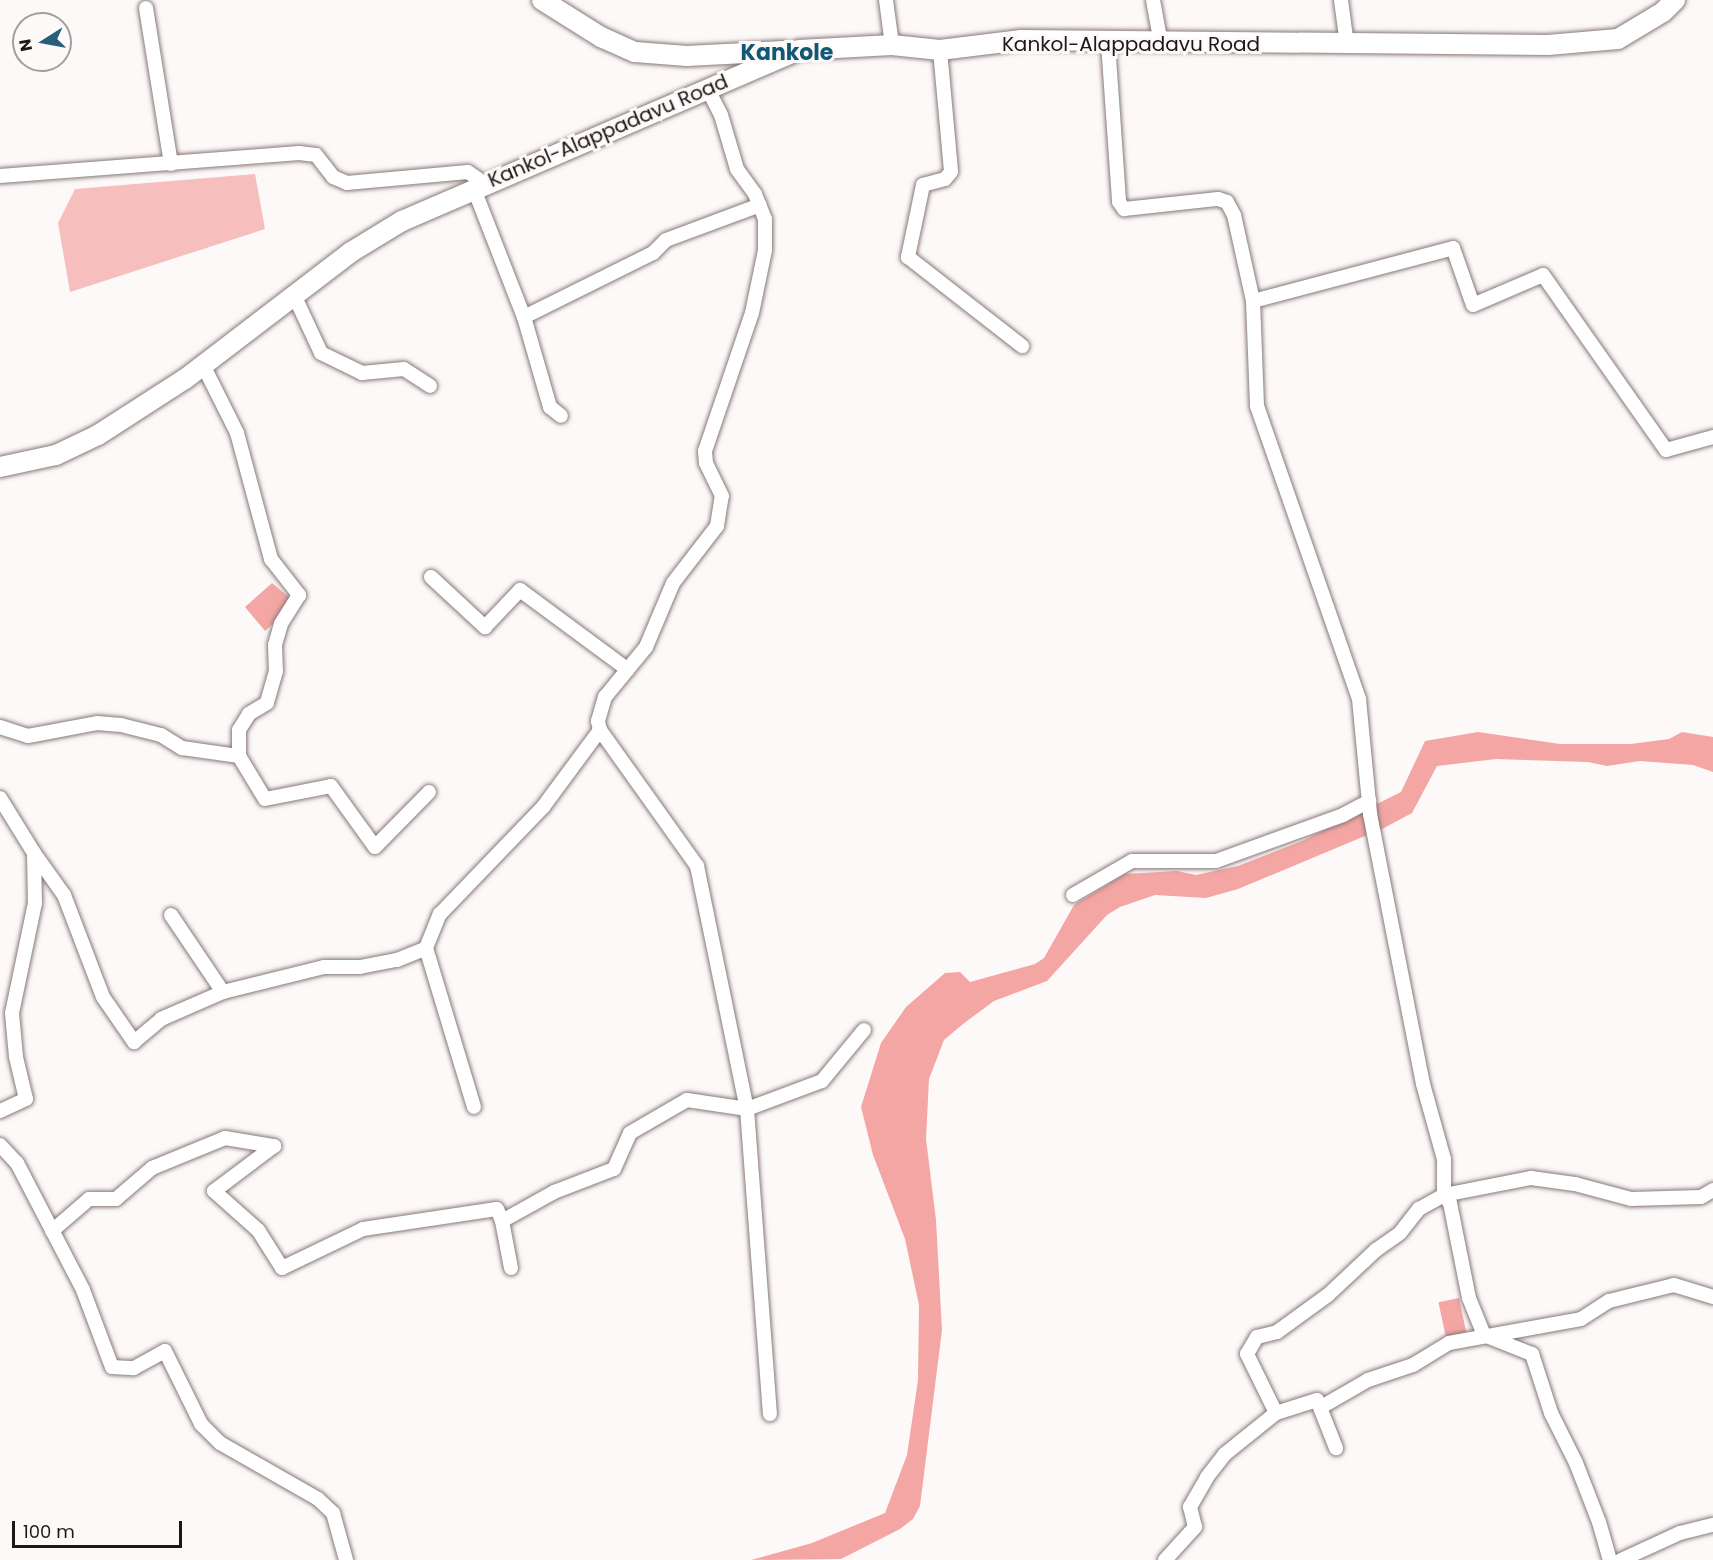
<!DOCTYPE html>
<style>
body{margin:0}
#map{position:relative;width:1713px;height:1560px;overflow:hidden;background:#fdf9f9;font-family:Poppins,sans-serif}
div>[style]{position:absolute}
.green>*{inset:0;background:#f6bebc}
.water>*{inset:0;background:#f3a6a4;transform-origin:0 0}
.roads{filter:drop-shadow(0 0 2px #887877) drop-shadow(0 0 2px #887877)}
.street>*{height:14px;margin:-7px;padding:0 7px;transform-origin:7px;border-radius:7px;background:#fff}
.secondary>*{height:20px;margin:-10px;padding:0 10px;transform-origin:10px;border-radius:10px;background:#fff}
span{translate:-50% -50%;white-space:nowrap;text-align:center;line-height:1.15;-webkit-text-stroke:6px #fdf9f9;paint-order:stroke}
.street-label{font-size:20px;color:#1d1717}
.quarter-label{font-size:22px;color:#125874;font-weight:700}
.north{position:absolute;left:12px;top:12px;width:60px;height:60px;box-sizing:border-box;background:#fdf9f9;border:2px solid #a39f9f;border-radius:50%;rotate:259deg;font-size:16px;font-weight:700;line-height:24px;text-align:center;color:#1d1717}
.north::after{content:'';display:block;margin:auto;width:21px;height:27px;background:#275f79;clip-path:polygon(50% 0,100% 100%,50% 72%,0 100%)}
.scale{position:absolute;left:12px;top:1521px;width:170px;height:27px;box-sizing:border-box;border:3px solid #1d1717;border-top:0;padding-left:8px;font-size:18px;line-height:21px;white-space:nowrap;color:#1d1717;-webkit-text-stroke:4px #fdf9f9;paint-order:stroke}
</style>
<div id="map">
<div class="green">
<i style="clip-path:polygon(255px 174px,265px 229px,70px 292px,58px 223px,75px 189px)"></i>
</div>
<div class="water">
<i style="clip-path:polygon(272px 583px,296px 603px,265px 631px,245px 607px)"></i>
<i style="clip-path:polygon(1478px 732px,1560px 744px,1631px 744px,1669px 739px,1682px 732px,1713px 737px,1713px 772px,1693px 765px,1640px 761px,1607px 766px,1588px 762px,1496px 759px,1437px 766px,1412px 813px,1384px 828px,1238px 889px,1206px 898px,1155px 895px,1120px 907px,1107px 915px,1047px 981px,994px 1001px,963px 1024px,944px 1040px,929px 1079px,926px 1139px,936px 1220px,942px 1330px,920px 1506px,913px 1519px,900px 1529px,841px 1559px,751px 1560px,812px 1543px,885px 1513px,907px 1455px,918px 1380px,919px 1305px,905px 1239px,873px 1155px,861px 1107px,881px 1043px,906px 1007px,945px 973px,960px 972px,970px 982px,1035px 964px,1044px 958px,1074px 905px,1125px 874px,1177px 871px,1196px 875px,1238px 866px,1302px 841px,1401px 792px,1425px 741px)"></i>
<i style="left:1459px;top:1298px;width:35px;height:21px;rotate:78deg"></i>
</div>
<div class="roads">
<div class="street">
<i style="left:886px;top:0;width:45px;rotate:82.4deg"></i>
<i style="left:1153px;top:0;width:45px;rotate:79.7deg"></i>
<i style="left:1341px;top:0;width:45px;rotate:82.4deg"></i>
<i style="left:146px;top:8px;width:158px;rotate:80.9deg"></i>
<i style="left:1108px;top:43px;width:159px;rotate:86deg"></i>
<i style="left:1119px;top:202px;width:9px;rotate:54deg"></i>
<i style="left:1124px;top:209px;width:95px;rotate:-6.1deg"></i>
<i style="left:1218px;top:199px;width:9px;rotate:18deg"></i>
<i style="left:1227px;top:202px;width:15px;rotate:62deg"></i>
<i style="left:1234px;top:215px;width:88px;rotate:77.5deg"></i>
<i style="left:1253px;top:301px;width:105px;rotate:87.8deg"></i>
<i style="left:1257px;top:406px;width:310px;rotate:70.8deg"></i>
<i style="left:1359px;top:699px;width:116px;rotate:84.5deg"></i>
<i style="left:1370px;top:814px;width:275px;rotate:78.9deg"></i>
<i style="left:1423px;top:1084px;width:78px;rotate:74.4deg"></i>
<i style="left:1444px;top:1159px;width:36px;rotate:90deg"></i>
<i style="left:1444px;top:1195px;width:89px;rotate:-11.1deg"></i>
<i style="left:1531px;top:1178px;width:44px;rotate:7.8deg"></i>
<i style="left:1575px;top:1184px;width:58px;rotate:15deg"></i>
<i style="left:1631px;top:1199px;width:70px;rotate:-1.6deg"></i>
<i style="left:1701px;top:1197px;width:14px;rotate:-30deg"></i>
<i style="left:940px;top:50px;width:122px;rotate:84.8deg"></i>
<i style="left:951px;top:172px;width:9px;rotate:131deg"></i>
<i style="left:945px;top:179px;width:23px;rotate:165deg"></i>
<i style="left:923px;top:185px;width:74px;rotate:101.8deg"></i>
<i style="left:908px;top:257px;width:145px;rotate:38deg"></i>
<i style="left:0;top:176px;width:300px;rotate:-4.4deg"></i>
<i style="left:299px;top:153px;width:17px;rotate:7deg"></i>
<i style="left:316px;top:155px;width:28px;rotate:52deg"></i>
<i style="left:333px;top:177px;width:15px;rotate:23deg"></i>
<i style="left:347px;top:183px;width:121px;rotate:-5.2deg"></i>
<i style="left:468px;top:172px;width:21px;rotate:35deg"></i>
<i style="left:474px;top:189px;width:137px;rotate:68.7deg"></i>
<i style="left:524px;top:317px;width:144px;rotate:-26.4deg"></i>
<i style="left:653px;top:253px;width:18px;rotate:-45deg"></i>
<i style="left:666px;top:240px;width:100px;rotate:-20.4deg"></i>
<i style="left:294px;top:295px;width:64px;rotate:65deg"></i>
<i style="left:321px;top:353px;width:46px;rotate:26deg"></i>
<i style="left:362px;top:373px;width:42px;rotate:-5.4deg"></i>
<i style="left:404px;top:369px;width:31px;rotate:33deg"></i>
<i style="left:1253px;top:301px;width:207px;rotate:-14.8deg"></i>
<i style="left:1453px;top:248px;width:60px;rotate:70.7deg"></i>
<i style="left:1473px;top:305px;width:76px;rotate:-23.2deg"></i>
<i style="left:1543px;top:275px;width:214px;rotate:54.9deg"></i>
<i style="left:1666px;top:450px;width:49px;rotate:-15.5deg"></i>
<i style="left:524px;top:317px;width:94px;rotate:73.9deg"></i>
<i style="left:550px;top:407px;width:14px;rotate:39deg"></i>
<i style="left:203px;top:365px;width:76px;rotate:63.4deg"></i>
<i style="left:237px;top:433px;width:131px;rotate:74.9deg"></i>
<i style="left:271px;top:559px;width:46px;rotate:52.1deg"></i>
<i style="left:299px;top:595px;width:34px;rotate:122deg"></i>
<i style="left:281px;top:624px;width:22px;rotate:106deg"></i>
<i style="left:275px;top:645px;width:26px;rotate:88deg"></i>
<i style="left:276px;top:671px;width:33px;rotate:106deg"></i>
<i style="left:267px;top:703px;width:21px;rotate:149deg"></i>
<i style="left:249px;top:714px;width:19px;rotate:122deg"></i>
<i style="left:239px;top:730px;width:26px;rotate:90deg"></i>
<i style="left:239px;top:756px;width:50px;rotate:58.8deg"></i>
<i style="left:265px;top:799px;width:67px;rotate:-11.1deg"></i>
<i style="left:331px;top:786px;width:75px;rotate:54.2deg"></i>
<i style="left:375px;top:847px;width:77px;rotate:-45.5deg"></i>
<i style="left:431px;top:577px;width:74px;rotate:42.8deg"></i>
<i style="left:485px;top:627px;width:51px;rotate:-46.6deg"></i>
<i style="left:520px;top:590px;width:134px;rotate:36.5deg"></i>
<i style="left:0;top:727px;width:29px;rotate:18deg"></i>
<i style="left:28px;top:736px;width:70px;rotate:-10.7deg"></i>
<i style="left:97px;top:723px;width:24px;rotate:5deg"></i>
<i style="left:121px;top:725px;width:41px;rotate:14deg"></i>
<i style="left:161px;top:735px;width:25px;rotate:32deg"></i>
<i style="left:182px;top:748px;width:58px;rotate:8deg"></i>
<i style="left:600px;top:730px;width:167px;rotate:54.5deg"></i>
<i style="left:697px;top:866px;width:248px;rotate:78.4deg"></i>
<i style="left:747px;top:1109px;width:306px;rotate:85.7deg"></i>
<i style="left:0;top:798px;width:65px;rotate:58.3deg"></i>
<i style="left:34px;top:853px;width:50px;rotate:88.9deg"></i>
<i style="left:35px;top:903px;width:112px;rotate:101.8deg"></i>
<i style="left:12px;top:1013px;width:44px;rotate:84.8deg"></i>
<i style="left:16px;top:1057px;width:43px;rotate:76.6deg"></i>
<i style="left:26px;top:1099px;width:29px;rotate:155deg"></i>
<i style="left:34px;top:853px;width:52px;rotate:54.5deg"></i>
<i style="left:64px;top:895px;width:109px;rotate:69.1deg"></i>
<i style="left:103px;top:997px;width:55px;rotate:55.4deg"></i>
<i style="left:134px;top:1042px;width:35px;rotate:-40deg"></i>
<i style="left:161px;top:1019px;width:68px;rotate:-23.5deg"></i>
<i style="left:223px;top:992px;width:104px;rotate:-13.9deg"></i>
<i style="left:324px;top:967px;width:36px"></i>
<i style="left:360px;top:967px;width:38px;rotate:-11deg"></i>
<i style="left:397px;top:960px;width:31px;rotate:-22deg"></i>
<i style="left:426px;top:948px;width:37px;rotate:-68deg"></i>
<i style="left:440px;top:914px;width:149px;rotate:-46.1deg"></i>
<i style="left:543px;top:807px;width:96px;rotate:-53.5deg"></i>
<i style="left:600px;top:730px;width:9px;rotate:-103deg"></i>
<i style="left:598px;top:721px;width:25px;rotate:-74deg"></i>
<i style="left:605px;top:697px;width:65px;rotate:-50.6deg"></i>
<i style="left:646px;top:647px;width:69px;rotate:-67.1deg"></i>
<i style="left:673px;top:583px;width:72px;rotate:-52.3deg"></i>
<i style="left:717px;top:526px;width:30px;rotate:-81deg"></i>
<i style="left:722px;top:496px;width:37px;rotate:-116deg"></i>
<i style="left:706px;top:463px;width:12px;rotate:-95deg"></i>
<i style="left:705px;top:451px;width:146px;rotate:-71.2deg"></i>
<i style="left:752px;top:313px;width:64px;rotate:-78.3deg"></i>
<i style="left:765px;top:250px;width:31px;rotate:-90deg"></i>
<i style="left:765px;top:219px;width:27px;rotate:-112deg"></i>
<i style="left:755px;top:194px;width:31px;rotate:-126deg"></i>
<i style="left:737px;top:169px;width:56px;rotate:-106.5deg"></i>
<i style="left:721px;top:115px;width:30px;rotate:-117deg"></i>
<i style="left:1073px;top:895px;width:68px;rotate:-30deg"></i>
<i style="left:1132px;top:861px;width:84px"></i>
<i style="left:1216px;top:861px;width:135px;rotate:-19.9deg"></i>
<i style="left:1343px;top:815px;width:30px;rotate:-28deg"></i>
<i style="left:171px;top:915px;width:93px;rotate:56deg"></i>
<i style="left:426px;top:948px;width:166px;rotate:73.2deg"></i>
<i style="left:0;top:1145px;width:25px;rotate:47deg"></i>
<i style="left:17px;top:1163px;width:143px;rotate:62.5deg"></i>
<i style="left:83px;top:1290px;width:82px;rotate:69.4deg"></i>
<i style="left:112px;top:1367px;width:22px;rotate:3deg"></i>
<i style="left:134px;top:1368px;width:35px;rotate:-29deg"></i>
<i style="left:165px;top:1351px;width:81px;rotate:63.7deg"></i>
<i style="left:201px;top:1424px;width:27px;rotate:45deg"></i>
<i style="left:220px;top:1443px;width:113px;rotate:29.7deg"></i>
<i style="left:318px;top:1499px;width:21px;rotate:43deg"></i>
<i style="left:333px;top:1513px;width:49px;rotate:74.5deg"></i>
<i style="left:52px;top:1231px;width:49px;rotate:-40.9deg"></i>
<i style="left:89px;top:1199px;width:27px"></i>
<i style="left:116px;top:1199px;width:48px;rotate:-40.7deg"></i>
<i style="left:152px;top:1168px;width:79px;rotate:-22.3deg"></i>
<i style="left:225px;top:1138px;width:50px;rotate:9.3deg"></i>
<i style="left:274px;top:1146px;width:75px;rotate:143.1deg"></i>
<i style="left:214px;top:1191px;width:59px;rotate:41.6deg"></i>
<i style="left:258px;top:1230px;width:45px;rotate:57.7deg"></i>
<i style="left:282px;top:1268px;width:90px;rotate:-25.7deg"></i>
<i style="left:363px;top:1229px;width:135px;rotate:-8.5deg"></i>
<i style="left:497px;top:1209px;width:13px;rotate:67deg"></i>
<i style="left:511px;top:1268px;width:48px;rotate:-100.8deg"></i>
<i style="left:502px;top:1221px;width:60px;rotate:-29.1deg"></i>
<i style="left:554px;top:1192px;width:64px;rotate:-21deg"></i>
<i style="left:614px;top:1169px;width:39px;rotate:-66deg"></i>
<i style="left:630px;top:1133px;width:66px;rotate:-30.1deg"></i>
<i style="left:687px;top:1100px;width:61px;rotate:8.5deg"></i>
<i style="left:747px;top:1109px;width:80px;rotate:-20.5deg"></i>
<i style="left:822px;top:1081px;width:66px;rotate:-50.5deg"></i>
<i style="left:1323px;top:1406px;width:52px;rotate:-30deg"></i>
<i style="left:1368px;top:1380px;width:47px;rotate:-18.4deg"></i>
<i style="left:1413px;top:1365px;width:42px;rotate:-31.4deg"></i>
<i style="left:1449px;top:1343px;width:134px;rotate:-10.3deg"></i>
<i style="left:1581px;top:1319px;width:33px;rotate:-33deg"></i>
<i style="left:1609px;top:1301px;width:67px;rotate:-13.8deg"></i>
<i style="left:1674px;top:1285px;width:41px;rotate:17.1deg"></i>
<i style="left:1276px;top:1413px;width:43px;rotate:-17.6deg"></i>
<i style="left:1317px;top:1400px;width:52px;rotate:68.4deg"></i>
<i style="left:1165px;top:1560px;width:45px;rotate:-47.7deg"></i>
<i style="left:1195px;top:1527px;width:21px;rotate:-104deg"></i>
<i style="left:1190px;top:1507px;width:34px;rotate:-60deg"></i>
<i style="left:1207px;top:1477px;width:29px;rotate:-52deg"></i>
<i style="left:1225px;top:1454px;width:65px;rotate:-38.8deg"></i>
<i style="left:1276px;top:1413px;width:66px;rotate:-116.2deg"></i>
<i style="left:1247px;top:1354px;width:20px;rotate:-60deg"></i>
<i style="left:1257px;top:1337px;width:21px;rotate:-14deg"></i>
<i style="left:1277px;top:1332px;width:63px;rotate:-36deg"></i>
<i style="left:1328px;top:1295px;width:66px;rotate:-43.2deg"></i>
<i style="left:1376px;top:1250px;width:29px;rotate:-35deg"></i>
<i style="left:1400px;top:1233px;width:31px;rotate:-52deg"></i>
<i style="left:1419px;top:1209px;width:29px;rotate:-29deg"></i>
<i style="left:1444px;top:1195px;width:10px;rotate:53deg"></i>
<i style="left:1450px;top:1203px;width:97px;rotate:78.7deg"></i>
<i style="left:1469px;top:1298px;width:40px;rotate:68deg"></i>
<i style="left:1484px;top:1335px;width:52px;rotate:21.6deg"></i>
<i style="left:1532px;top:1354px;width:62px;rotate:72.1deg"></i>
<i style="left:1551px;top:1413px;width:56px;rotate:63.4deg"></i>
<i style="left:1576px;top:1463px;width:63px;rotate:68.7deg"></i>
<i style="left:1599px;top:1522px;width:40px;rotate:74deg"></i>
<i style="left:1621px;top:1560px;width:65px;rotate:-24.6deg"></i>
<i style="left:1680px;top:1533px;width:34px;rotate:-14deg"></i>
</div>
<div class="secondary">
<i style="left:542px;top:0;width:70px;rotate:32.1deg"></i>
<i style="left:601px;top:37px;width:37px;rotate:24deg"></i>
<i style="left:635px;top:52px;width:52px;rotate:4.4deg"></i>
<i style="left:687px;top:56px;width:97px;rotate:-3deg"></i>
<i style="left:0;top:467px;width:57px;rotate:-12.1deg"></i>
<i style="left:56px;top:455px;width:47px;rotate:-25.5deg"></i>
<i style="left:98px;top:435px;width:103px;rotate:-32.8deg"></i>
<i style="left:185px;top:379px;width:209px;rotate:-37.4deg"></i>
<i style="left:351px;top:252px;width:60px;rotate:-31.3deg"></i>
<i style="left:402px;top:221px;width:432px;rotate:-23.3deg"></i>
<i style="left:799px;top:50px;width:93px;rotate:-3.1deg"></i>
<i style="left:892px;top:45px;width:48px;rotate:5.9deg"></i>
<i style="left:940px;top:50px;width:82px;rotate:-7deg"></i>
<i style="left:1021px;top:40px;width:527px;rotate:0.54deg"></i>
<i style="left:1548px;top:45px;width:70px;rotate:-4.9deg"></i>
<i style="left:1618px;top:39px;width:52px;rotate:-31deg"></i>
<i style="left:1663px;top:12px;width:17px;rotate:-45deg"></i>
</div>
</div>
<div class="street-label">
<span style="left:1131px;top:44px">Kankol-Alappadavu Road</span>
<span style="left:608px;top:131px;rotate:-23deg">Kankol-Alappadavu Road</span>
</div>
<div class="quarter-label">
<span style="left:787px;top:53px">Kankole</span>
</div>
<div class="north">N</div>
<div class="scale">100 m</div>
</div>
